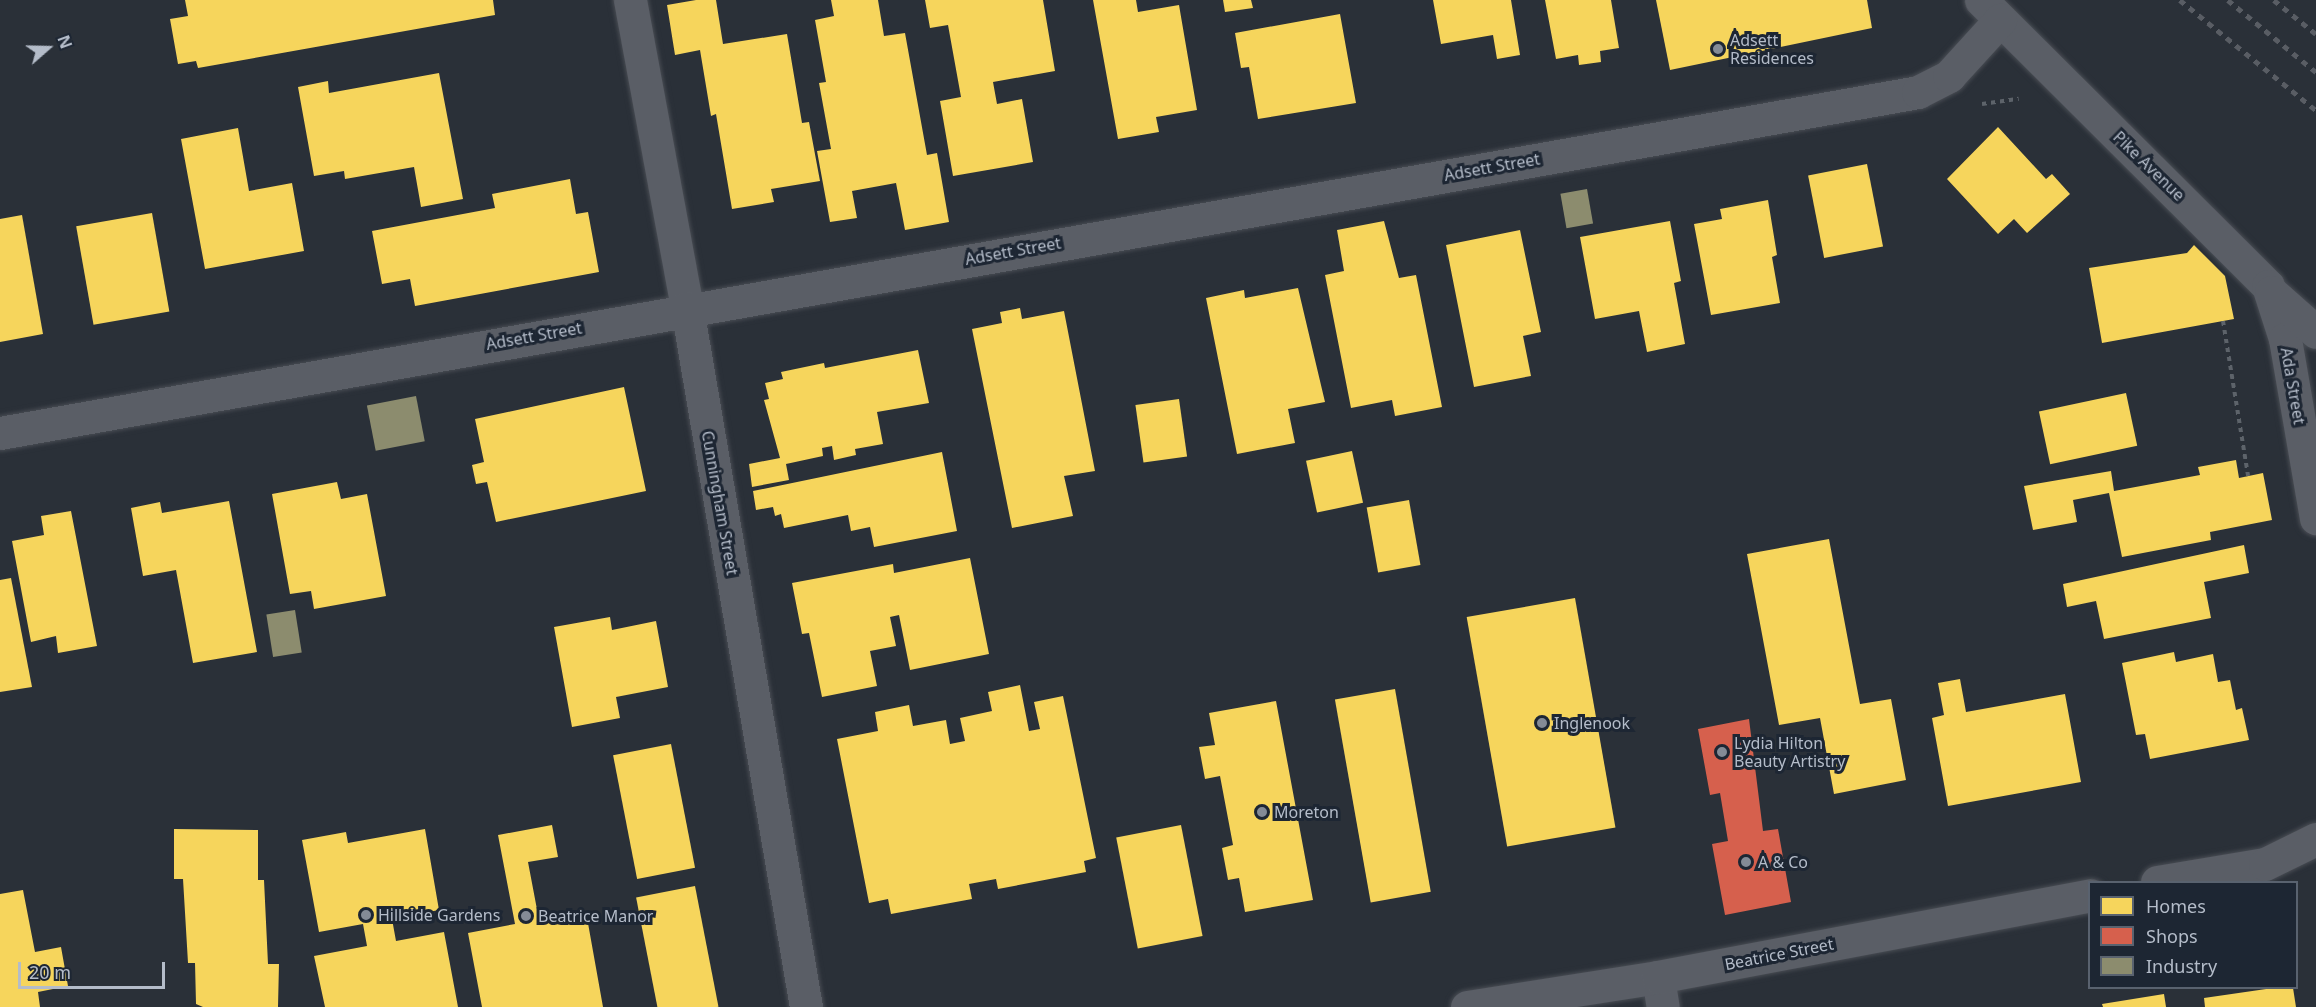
<!DOCTYPE html>
<style>
body{margin:0}
#map{position:relative;width:2316px;height:1007px;overflow:hidden;background:#2a3038;font-family:"Noto Sans",sans-serif}
div>[style]{position:absolute}
.homes>*{inset:0;background:#f6d55c;transform-origin:0 0}
.shops>*{inset:0;background:#d6604d}
.industry>*{inset:0;background:#8c8c6e;transform-origin:0 0}
.path>*{height:4px;margin-top:-2px;transform-origin:0;background:repeating-linear-gradient(90deg,#5d636a 0 4.5px,transparent 0 9px)}
.roads{filter:drop-shadow(0 0 2px #484c53) drop-shadow(0 0 2px #484c53)}
.minor>*{height:33px;margin:-16.5px;padding:0 16.5px;transform-origin:16.5px;border-radius:16.5px;background:#5a5e66}
.rail>*{height:4.5px;margin-top:-2.25px;transform-origin:0;background:repeating-linear-gradient(90deg,#595d64 0 6px,transparent 0 12px)}
.dots>*{width:16px;height:16px;translate:-50% -50%;box-sizing:border-box;border:3px solid #1d2633;border-radius:50%}
span{translate:-50% -50%;white-space:nowrap;text-align:center;line-height:1.15;-webkit-text-stroke:6px #1d2633;paint-order:stroke}
.poi-label{font-size:16px;color:#b4bcc9}
.left{translate:0 -50%;text-align:left}
.street-label{font-size:16px;color:#b4bcc9}
.legend{position:absolute;left:2088px;top:881px;width:210px;height:108px;box-sizing:border-box;background:#1d2633;border:2px solid #59626f;margin:0;padding:8px 10px;list-style:none;font-size:18px;color:#b4bcc9}
.legend li{display:flex;align-items:center;gap:12px;height:30px}
.legend b{width:30px;border:2px solid #59626f}
.north{position:absolute;left:18px;top:18px;width:60px;height:60px;-webkit-text-stroke:4px #1d2633;paint-order:stroke;rotate:70deg;font-size:16px;font-weight:700;line-height:24px;text-align:center;color:#b4bcc9}
.north::after{content:'';display:block;margin:auto;width:21px;height:27px;background:#b4bcc9;clip-path:polygon(50% 0,100% 100%,50% 72%,0 100%)}
.scale{position:absolute;left:18px;top:962px;width:147px;height:27px;box-sizing:border-box;border:3px solid #b4bcc9;border-top:0;padding-left:8px;font-size:18px;line-height:21px;white-space:nowrap;color:#b4bcc9;-webkit-text-stroke:4px #1d2633;paint-order:stroke}
</style>
<div id="map">
<div class="homes">
<i style="clip-path:polygon(185px 0,493px 0,495px 15px,198px 68px,196px 61px,178px 64px,170px 19px,188px 16px)"></i>
<i style="clip-path:polygon(696px 0,716px 0,723px 44px,787px 34px,802px 123px,809px 122px,820px 181px,771px 189px,774px 202px,732px 209px,716px 114px,711px 116px,700px 50px,675px 55px,667px 5px)"></i>
<i style="clip-path:polygon(831px 0,878px 0,884px 36px,905px 33px,927px 155px,937px 153px,949px 222px,905px 230px,896px 183px,852px 191px,857px 218px,830px 222px,817px 151px,831px 149px,819px 83px,826px 82px,815px 20px,834px 16px)"></i>
<i style="clip-path:polygon(925px 0,1043px 0,1055px 71px,993px 82px,997px 104px,1022px 99px,1033px 162px,953px 176px,940px 101px,961px 97px,948px 25px,930px 28px)"></i>
<i style="clip-path:polygon(1093px 0,1136px 0,1138px 12px,1179px 5px,1197px 110px,1156px 117px,1159px 132px,1118px 139px)"></i>
<i style="clip-path:polygon(1223px 0,1251px 0,1253px 8px,1225px 12px)"></i>
<i style="clip-path:polygon(1433px 0,1511px 0,1520px 55px,1497px 59px,1493px 35px,1441px 44px)"></i>
<i style="clip-path:polygon(1545px 0,1611px 0,1619px 48px,1600px 51px,1601px 62px,1579px 65px,1578px 55px,1556px 59px)"></i>
<i style="clip-path:polygon(1656px 0,1867px 0,1872px 28px,1670px 70px)"></i>
<i style="clip-path:polygon(1340px 14px,1356px 103px,1258px 119px,1249px 67px,1241px 68px,1235px 33px)"></i>
<i style="clip-path:polygon(439px 73px,463px 199px,421px 207px,414px 167px,345px 179px,344px 171px,314px 176px,298px 87px,328px 81px,329px 93px)"></i>
<i style="clip-path:polygon(1998px 127px,2046px 179px,2052px 174px,2070px 194px,2027px 233px,2014px 219px,1998px 234px,1947px 179px)"></i>
<i style="clip-path:polygon(238px 128px,249px 191px,292px 183px,304px 251px,205px 269px,181px 139px)"></i>
<i style="left:1867px;top:164px;width:84px;height:60px;rotate:79deg"></i>
<i style="clip-path:polygon(570px 179px,576px 214px,588px 212px,599px 272px,415px 306px,410px 279px,382px 284px,372px 231px,495px 208px,492px 194px)"></i>
<i style="clip-path:polygon(1768px 200px,1777px 255px,1772px 257px,1780px 303px,1711px 315px,1694px 224px,1722px 219px,1720px 209px)"></i>
<i style="left:152px;top:213px;width:100px;height:77px;rotate:80deg"></i>
<i style="clip-path:polygon(22px 215px,43px 334px,0 342px,0 219px)"></i>
<i style="clip-path:polygon(1384px 221px,1399px 278px,1416px 275px,1442px 407px,1395px 416px,1392px 400px,1351px 408px,1325px 275px,1344px 271px,1337px 230px)"></i>
<i style="clip-path:polygon(1670px 221px,1681px 281px,1674px 283px,1685px 344px,1647px 352px,1639px 311px,1595px 319px,1580px 237px)"></i>
<i style="clip-path:polygon(1520px 230px,1541px 332px,1523px 336px,1531px 376px,1474px 387px,1446px 245px)"></i>
<i style="clip-path:polygon(2194px 245px,2225px 276px,2234px 319px,2102px 343px,2089px 268px,2187px 253px)"></i>
<i style="clip-path:polygon(1298px 288px,1325px 402px,1288px 409px,1295px 443px,1237px 454px,1206px 298px,1244px 290px,1245px 298px)"></i>
<i style="clip-path:polygon(1020px 308px,1022px 319px,1064px 311px,1095px 471px,1064px 476px,1073px 516px,1012px 528px,972px 329px,1002px 323px,1000px 312px)"></i>
<i style="clip-path:polygon(918px 350px,929px 403px,877px 412px,883px 444px,855px 449px,856px 455px,834px 460px,832px 446px,822px 448px,823px 456px,786px 464px,789px 480px,752px 487px,749px 464px,780px 458px,764px 400px,769px 399px,765px 383px,783px 379px,781px 372px,824px 363px,825px 368px)"></i>
<i style="clip-path:polygon(624px 387px,646px 491px,496px 522px,487px 482px,476px 484px,472px 465px,484px 462px,475px 419px)"></i>
<i style="left:2126px;top:393px;width:54px;height:89px;rotate:78deg"></i>
<i style="left:1179px;top:399px;width:58px;height:44px;rotate:82deg"></i>
<i style="left:1352px;top:451px;width:53px;height:47px;rotate:78deg"></i>
<i style="clip-path:polygon(942px 452px,957px 531px,874px 547px,870px 527px,851px 531px,848px 515px,784px 528px,781px 514px,775px 516px,773px 507px,756px 510px,753px 491px)"></i>
<i style="clip-path:polygon(2236px 460px,2239px 478px,2263px 473px,2272px 520px,2210px 532px,2211px 540px,2122px 557px,2109px 493px,2073px 500px,2077px 522px,2033px 530px,2024px 486px,2111px 471px,2114px 491px,2200px 475px,2198px 467px)"></i>
<i style="clip-path:polygon(337px 482px,341px 499px,367px 494px,386px 596px,314px 609px,311px 591px,290px 594px,272px 494px)"></i>
<i style="left:1409px;top:500px;width:66px;height:43px;rotate:80deg"></i>
<i style="clip-path:polygon(229px 501px,257px 652px,193px 663px,176px 570px,143px 576px,131px 508px,160px 502px,162px 513px)"></i>
<i style="clip-path:polygon(71px 511px,97px 646px,58px 653px,56px 636px,31px 642px,12px 541px,44px 535px,41px 516px)"></i>
<i style="clip-path:polygon(1829px 539px,1860px 704px,1891px 699px,1906px 780px,1834px 794px,1820px 718px,1779px 725px,1747px 554px)"></i>
<i style="clip-path:polygon(2244px 545px,2249px 573px,2204px 582px,2211px 618px,2104px 639px,2096px 601px,2067px 607px,2063px 584px)"></i>
<i style="clip-path:polygon(970px 558px,989px 654px,910px 670px,899px 615px,890px 617px,896px 646px,870px 651px,877px 686px,822px 697px,809px 633px,802px 634px,792px 583px,893px 564px,894px 573px)"></i>
<i style="clip-path:polygon(11px 578px,32px 687px,0 692px,0 580px)"></i>
<i style="left:1575px;top:598px;width:233px;height:110px;rotate:80deg"></i>
<i style="clip-path:polygon(610px 617px,612px 630px,656px 621px,668px 687px,616px 697px,620px 718px,572px 727px,554px 627px)"></i>
<i style="clip-path:polygon(2174px 652px,2176px 662px,2213px 654px,2218px 682px,2230px 680px,2236px 710px,2242px 708px,2249px 740px,2150px 759px,2145px 734px,2136px 735px,2122px 663px)"></i>
<i style="clip-path:polygon(1960px 679px,1966px 712px,2065px 694px,2081px 782px,1948px 806px,1932px 718px,1944px 715px,1938px 683px)"></i>
<i style="clip-path:polygon(1020px 685px,1029px 731px,1040px 729px,1034px 702px,1063px 696px,1096px 858px,1084px 861px,1086px 872px,998px 889px,996px 879px,969px 884px,972px 899px,891px 914px,888px 899px,869px 903px,837px 739px,878px 731px,875px 712px,909px 705px,913px 726px,946px 720px,950px 744px,965px 741px,960px 718px,992px 711px,988px 692px)"></i>
<i style="left:1395px;top:689px;width:206px;height:61px;rotate:80deg"></i>
<i style="clip-path:polygon(1276px 701px,1313px 900px,1245px 912px,1239px 878px,1228px 880px,1222px 848px,1233px 845px,1220px 776px,1205px 779px,1199px 747px,1215px 745px,1209px 713px)"></i>
<i style="left:671px;top:744px;width:126px;height:59px;rotate:79deg"></i>
<i style="clip-path:polygon(552px 825px,558px 857px,528px 862px,539px 920px,586px 912px,603px 1007px,482px 1007px,468px 933px,515px 924px,498px 835px)"></i>
<i style="left:1181px;top:825px;width:113px;height:66px;rotate:79deg"></i>
<i style="clip-path:polygon(174px 829px,258px 830px,258px 880px,264px 880px,268px 964px,279px 964px,278px 1007px,203px 1007px,196px 1004px,195px 963px,188px 963px,183px 879px,174px 879px)"></i>
<i style="clip-path:polygon(425px 829px,439px 910px,392px 919px,396px 941px,444px 932px,458px 1007px,325px 1007px,314px 956px,367px 946px,363px 924px,319px 932px,302px 840px,346px 832px,348px 843px)"></i>
<i style="left:695px;top:886px;width:123px;height:60px;rotate:79deg"></i>
<i style="clip-path:polygon(23px 890px,35px 952px,61px 947px,68px 986px,38px 992px,40px 1007px,0 1007px,0 894px)"></i>
<i style="clip-path:polygon(2273px 988px,2293px 988px,2296px 1007px,2205px 1007px,2204px 998px)"></i>
<i style="clip-path:polygon(2164px 994px,2166px 1007px,2103px 1007px,2102px 1004px)"></i>
</div>
<div class="shops">
<i style="clip-path:polygon(1749px 719px,1763px 831px,1778px 829px,1791px 902px,1725px 915px,1712px 844px,1728px 841px,1720px 793px,1710px 795px,1698px 729px)"></i>
</div>
<div class="industry">
<i style="left:1587px;top:189px;width:35px;height:27px;rotate:80deg"></i>
<i style="left:416px;top:396px;width:46px;height:50px;rotate:79deg"></i>
<i style="left:295px;top:610px;width:43px;height:29px;rotate:81deg"></i>
</div>
<div class="path">
<i style="left:1982px;top:104px;width:37px;rotate:-8deg"></i>
<i style="left:2223px;top:321px;width:157px;rotate:80.8deg"></i>
</div>
<div class="roads">
<div class="minor">
<i style="left:630px;top:0;width:313px;rotate:79.5deg"></i>
<i style="left:687px;top:308px;width:709px;rotate:80.34deg"></i>
<i style="left:1981px;top:0;width:405px;rotate:44.9deg"></i>
<i style="left:2268px;top:286px;width:56px;rotate:72.2deg"></i>
<i style="left:2285px;top:339px;width:182px;rotate:80.2deg"></i>
<i style="left:2271px;top:292px;width:60px;rotate:41.6deg"></i>
<i style="left:0;top:433px;width:1948px;rotate:-10.08deg"></i>
<i style="left:1918px;top:92px;width:35px;rotate:-27deg"></i>
<i style="left:1949px;top:76px;width:76px;rotate:-47.7deg"></i>
<i style="left:2157px;top:882px;width:109px;rotate:-9.5deg"></i>
<i style="left:2265px;top:864px;width:57px;rotate:-26.1deg"></i>
<i style="left:1658px;top:977px;width:30px;rotate:81deg"></i>
<i style="left:1467px;top:1007px;width:193px;rotate:-8.9deg"></i>
<i style="left:1658px;top:977px;width:440px;rotate:-10.7deg"></i>
</div>
</div>
<div class="rail">
<i style="left:2180px;top:0;width:175px;rotate:39deg"></i>
<i style="left:2228px;top:0;width:114px;rotate:39.3deg"></i>
<i style="left:2274px;top:0;width:54px;rotate:39deg"></i>
</div>
<div class="dots">
<i style="left:1718px;top:49px;background:#848b96"></i>
<i style="left:1542px;top:723px;background:#848b96"></i>
<i style="left:1722px;top:752px;background:#848b96"></i>
<i style="left:1262px;top:812px;background:#848b96"></i>
<i style="left:1746px;top:862px;background:#848b96"></i>
<i style="left:366px;top:915px;background:#848b96"></i>
<i style="left:526px;top:916px;background:#848b96"></i>
</div>
<div class="poi-label">
<span class="left" style="left:1730px;top:49px">Adsett<br>Residences</span>
<span class="left" style="left:1554px;top:723px">Inglenook</span>
<span class="left" style="left:1734px;top:752px">Lydia Hilton<br>Beauty Artistry</span>
<span class="left" style="left:1274px;top:812px">Moreton</span>
<span class="left" style="left:1758px;top:862px">A &amp; Co</span>
<span class="left" style="left:378px;top:915px">Hillside Gardens</span>
<span class="left" style="left:538px;top:916px">Beatrice Manor</span>
</div>
<div class="street-label">
<span style="left:2149px;top:166px;rotate:44deg">Pike Avenue</span>
<span style="left:1492px;top:167px;rotate:-10deg">Adsett Street</span>
<span style="left:1013px;top:251px;rotate:-10deg">Adsett Street</span>
<span style="left:534px;top:336px;rotate:-10deg">Adsett Street</span>
<span style="left:2293px;top:386px;rotate:80deg">Ada Street</span>
<span style="left:720px;top:503px;rotate:80deg">Cunningham Street</span>
<span style="left:1779px;top:954px;rotate:-11deg">Beatrice Street</span>
</div>
<ul class="legend">
<li><b style="height:16px;background:#f6d55c"></b>Homes</li>
<li><b style="height:16px;background:#d6604d"></b>Shops</li>
<li><b style="height:16px;background:#8c8c6e"></b>Industry</li>
</ul>
<div class="north">N</div>
<div class="scale">20 m</div>
</div>
